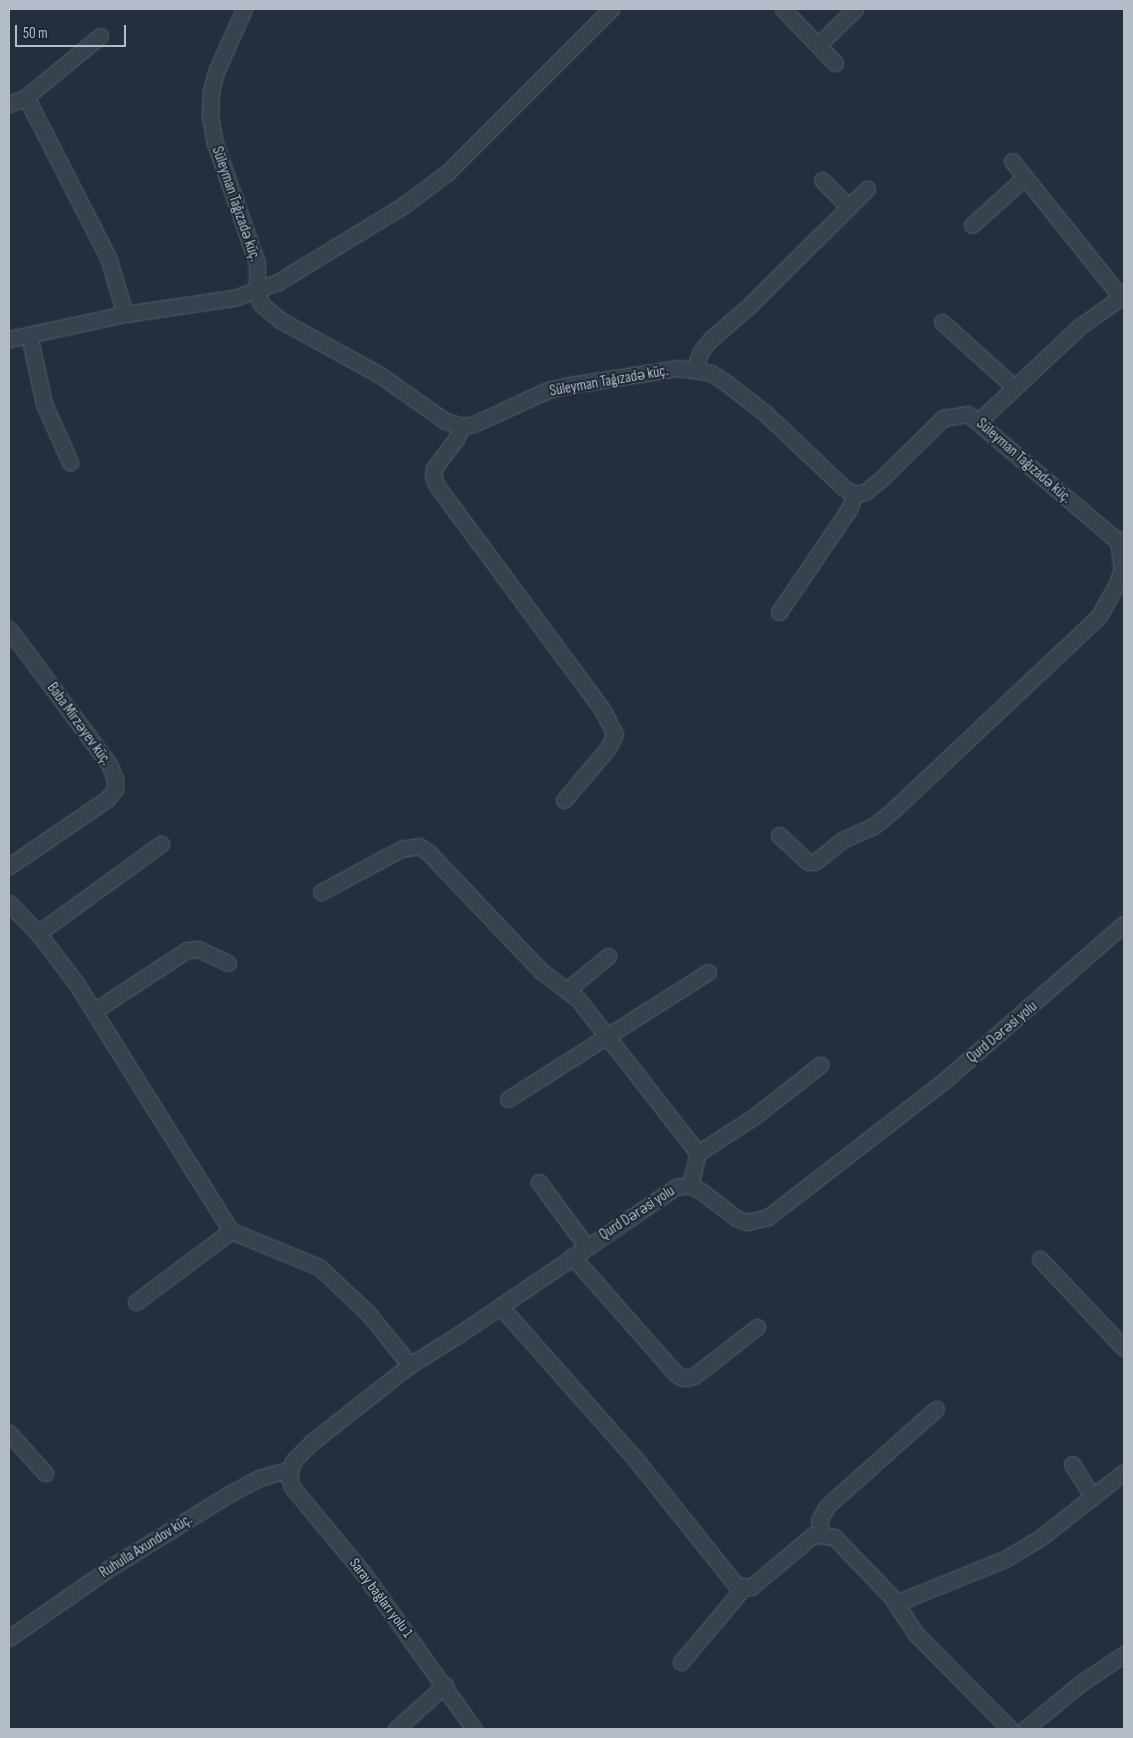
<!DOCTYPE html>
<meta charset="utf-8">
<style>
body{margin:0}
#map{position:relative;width:1133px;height:1738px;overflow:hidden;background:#242f3e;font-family:"Sofia Sans Condensed",sans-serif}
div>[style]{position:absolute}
.roads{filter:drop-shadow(0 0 1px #565f6c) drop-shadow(0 0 1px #565f6c)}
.street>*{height:15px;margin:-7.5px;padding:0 7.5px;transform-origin:7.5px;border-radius:7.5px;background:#38414e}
span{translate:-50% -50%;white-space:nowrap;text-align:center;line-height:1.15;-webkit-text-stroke:4px #1d2633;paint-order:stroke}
.street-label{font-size:15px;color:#b4bcc9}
.frame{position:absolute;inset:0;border:10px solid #b4bcc9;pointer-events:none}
.scale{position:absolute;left:15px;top:25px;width:111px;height:22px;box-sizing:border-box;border:2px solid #b4bcc9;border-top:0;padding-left:6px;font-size:15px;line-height:18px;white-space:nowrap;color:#b4bcc9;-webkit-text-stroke:4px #1d2633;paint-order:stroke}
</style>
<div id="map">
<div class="roads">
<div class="street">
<i style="left:244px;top:9px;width:69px;rotate:114deg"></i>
<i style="left:216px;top:72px;width:20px;rotate:105deg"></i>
<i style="left:211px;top:91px;width:25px;rotate:92deg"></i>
<i style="left:210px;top:116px;width:27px;rotate:80deg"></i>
<i style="left:215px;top:143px;width:127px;rotate:70.7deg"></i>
<i style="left:257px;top:263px;width:28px;rotate:90deg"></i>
<i style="left:257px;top:291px;width:14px;rotate:73deg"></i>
<i style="left:261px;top:304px;width:25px;rotate:40deg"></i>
<i style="left:280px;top:320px;width:114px;rotate:28.8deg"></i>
<i style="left:380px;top:375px;width:80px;rotate:35.3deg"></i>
<i style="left:445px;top:421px;width:18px;rotate:16deg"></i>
<i style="left:462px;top:426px;width:12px;rotate:-9deg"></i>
<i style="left:474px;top:424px;width:81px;rotate:-24.7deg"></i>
<i style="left:548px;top:390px;width:23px;rotate:-13deg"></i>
<i style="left:570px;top:385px;width:109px;rotate:-8.9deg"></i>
<i style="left:678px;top:368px;width:16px;rotate:7deg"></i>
<i style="left:694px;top:370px;width:17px;rotate:10deg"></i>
<i style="left:711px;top:373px;width:17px;rotate:33deg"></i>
<i style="left:725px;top:382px;width:51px;rotate:37.8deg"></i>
<i style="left:765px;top:413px;width:109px;rotate:43.5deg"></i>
<i style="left:844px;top:488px;width:13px;rotate:29deg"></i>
<i style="left:855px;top:494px;width:10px;rotate:-11deg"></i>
<i style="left:865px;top:492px;width:19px;rotate:-39deg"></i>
<i style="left:880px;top:480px;width:88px;rotate:-44.5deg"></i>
<i style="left:943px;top:418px;width:25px;rotate:-9deg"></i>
<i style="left:968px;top:414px;width:197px;rotate:40.3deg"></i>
<i style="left:1118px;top:541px;width:6px;rotate:-18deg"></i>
<i style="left:783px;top:9px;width:75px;rotate:46.1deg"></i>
<i style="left:818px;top:45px;width:52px;rotate:-44.2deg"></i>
<i style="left:26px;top:97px;width:180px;rotate:62.9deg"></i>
<i style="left:108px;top:257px;width:59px;rotate:73.4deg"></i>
<i style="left:9px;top:104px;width:18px;rotate:-22deg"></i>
<i style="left:26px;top:97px;width:96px;rotate:-39.5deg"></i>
<i style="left:822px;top:180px;width:38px;rotate:45deg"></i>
<i style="left:972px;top:225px;width:70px;rotate:-42.1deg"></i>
<i style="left:942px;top:322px;width:96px;rotate:42deg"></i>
<i style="left:29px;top:335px;width:71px;rotate:77.7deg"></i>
<i style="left:44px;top:404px;width:64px;rotate:65.9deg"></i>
<i style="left:9px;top:339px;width:119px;rotate:-12.2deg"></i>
<i style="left:125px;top:314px;width:110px;rotate:-8.4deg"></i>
<i style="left:234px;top:298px;width:47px;rotate:-20deg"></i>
<i style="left:278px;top:282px;width:148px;rotate:-31.4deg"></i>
<i style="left:404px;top:205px;width:55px;rotate:-36.9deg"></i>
<i style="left:448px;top:172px;width:231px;rotate:-45deg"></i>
<i style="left:694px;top:370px;width:20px;rotate:-70deg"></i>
<i style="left:701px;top:351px;width:14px;rotate:-51deg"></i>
<i style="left:710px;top:340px;width:53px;rotate:-41.2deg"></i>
<i style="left:750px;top:305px;width:165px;rotate:-44.8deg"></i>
<i style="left:979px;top:421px;width:137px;rotate:-43.2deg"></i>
<i style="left:1079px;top:327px;width:52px;rotate:-35.5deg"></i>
<i style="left:1121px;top:297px;width:174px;rotate:-128.7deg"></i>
<i style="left:462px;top:426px;width:14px;rotate:115deg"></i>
<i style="left:456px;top:439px;width:36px;rotate:127deg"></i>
<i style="left:434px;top:468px;width:8px;rotate:97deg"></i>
<i style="left:433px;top:476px;width:11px;rotate:68deg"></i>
<i style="left:437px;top:486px;width:277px;rotate:53.5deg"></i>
<i style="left:602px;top:709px;width:28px;rotate:63deg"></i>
<i style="left:615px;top:734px;width:16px;rotate:117deg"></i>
<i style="left:608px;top:748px;width:68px;rotate:130.2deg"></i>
<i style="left:779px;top:612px;width:125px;rotate:-55.8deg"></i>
<i style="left:849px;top:509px;width:16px;rotate:-68deg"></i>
<i style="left:9px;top:629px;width:168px;rotate:53.5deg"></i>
<i style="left:109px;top:764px;width:16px;rotate:68deg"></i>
<i style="left:115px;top:779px;width:10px;rotate:90deg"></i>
<i style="left:115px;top:789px;width:13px;rotate:129deg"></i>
<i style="left:107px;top:799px;width:119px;rotate:145.6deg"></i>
<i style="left:779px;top:835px;width:40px;rotate:43deg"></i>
<i style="left:808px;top:862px;width:7px"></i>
<i style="left:815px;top:862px;width:35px;rotate:-39deg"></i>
<i style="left:842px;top:840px;width:36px;rotate:-24deg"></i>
<i style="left:875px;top:825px;width:19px;rotate:-39deg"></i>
<i style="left:890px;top:813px;width:287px;rotate:-43.3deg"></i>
<i style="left:1099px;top:616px;width:37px;rotate:-61deg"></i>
<i style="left:1117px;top:584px;width:16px;rotate:-72deg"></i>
<i style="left:1122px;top:569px;width:28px;rotate:-98deg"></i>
<i style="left:321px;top:892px;width:91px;rotate:-28.3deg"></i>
<i style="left:401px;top:849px;width:18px;rotate:-9deg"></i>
<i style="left:419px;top:846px;width:11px;rotate:34deg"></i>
<i style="left:428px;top:852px;width:164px;rotate:46.5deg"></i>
<i style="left:541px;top:971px;width:46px;rotate:37.1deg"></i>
<i style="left:578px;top:999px;width:195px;rotate:52.1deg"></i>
<i style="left:698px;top:1153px;width:33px;rotate:104deg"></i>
<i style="left:9px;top:903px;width:42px;rotate:46deg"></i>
<i style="left:38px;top:933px;width:63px;rotate:52.8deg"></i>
<i style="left:76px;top:983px;width:292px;rotate:58deg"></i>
<i style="left:231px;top:1231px;width:95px;rotate:22.2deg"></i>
<i style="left:319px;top:1267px;width:67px;rotate:43.2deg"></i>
<i style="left:368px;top:1313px;width:67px;rotate:51.1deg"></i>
<i style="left:38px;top:933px;width:152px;rotate:-35.9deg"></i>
<i style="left:568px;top:989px;width:52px;rotate:-39.5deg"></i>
<i style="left:94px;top:1011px;width:111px;rotate:-33.3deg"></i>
<i style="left:187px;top:950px;width:11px;rotate:-5deg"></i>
<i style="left:198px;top:949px;width:33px;rotate:25deg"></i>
<i style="left:508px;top:1099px;width:237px;rotate:-32.4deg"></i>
<i style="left:698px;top:1153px;width:68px;rotate:-33deg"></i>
<i style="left:755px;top:1116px;width:83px;rotate:-38.1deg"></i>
<i style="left:539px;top:1182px;width:79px;rotate:53.7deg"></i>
<i style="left:572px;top:1256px;width:157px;rotate:48.6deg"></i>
<i style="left:676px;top:1374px;width:8px;rotate:30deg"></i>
<i style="left:683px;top:1378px;width:11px;rotate:-10deg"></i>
<i style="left:694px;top:1376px;width:80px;rotate:-37.9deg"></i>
<i style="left:1040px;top:1259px;width:122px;rotate:46.7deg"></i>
<i style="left:136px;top:1302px;width:119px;rotate:-36.8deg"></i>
<i style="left:500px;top:1306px;width:207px;rotate:48.5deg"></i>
<i style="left:637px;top:1461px;width:159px;rotate:51.4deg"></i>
<i style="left:736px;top:1585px;width:15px;rotate:8deg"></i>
<i style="left:751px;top:1587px;width:81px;rotate:-40deg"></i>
<i style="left:813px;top:1535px;width:21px;rotate:5deg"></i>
<i style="left:834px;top:1537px;width:81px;rotate:46deg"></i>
<i style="left:890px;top:1595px;width:47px;rotate:56.3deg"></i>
<i style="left:916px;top:1634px;width:134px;rotate:45.3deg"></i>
<i style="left:9px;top:1433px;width:54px;rotate:48deg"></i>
<i style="left:1072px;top:1464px;width:39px;rotate:58deg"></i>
<i style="left:822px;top:1534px;width:14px;rotate:-102deg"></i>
<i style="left:819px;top:1520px;width:16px;rotate:-60deg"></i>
<i style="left:827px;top:1506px;width:146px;rotate:-41.7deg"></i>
<i style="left:896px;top:1603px;width:118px;rotate:-22deg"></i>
<i style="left:1005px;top:1559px;width:41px;rotate:-31deg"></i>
<i style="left:1040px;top:1538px;width:107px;rotate:-38.2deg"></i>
<i style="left:9px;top:1638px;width:124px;rotate:-34.8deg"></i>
<i style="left:111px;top:1567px;width:141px;rotate:-31.7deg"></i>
<i style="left:231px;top:1493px;width:32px;rotate:-28deg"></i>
<i style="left:259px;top:1478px;width:33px;rotate:-16deg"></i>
<i style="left:681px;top:1662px;width:97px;rotate:-50deg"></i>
<i style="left:396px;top:1729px;width:66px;rotate:-41.9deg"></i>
<i style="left:474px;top:1729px;width:190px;rotate:-125.4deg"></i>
<i style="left:364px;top:1574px;width:113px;rotate:-129.6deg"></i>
<i style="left:292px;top:1487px;width:10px;rotate:-107deg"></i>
<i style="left:289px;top:1477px;width:16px;rotate:-76deg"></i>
<i style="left:293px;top:1461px;width:27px;rotate:-45deg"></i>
<i style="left:312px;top:1442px;width:125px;rotate:-38.2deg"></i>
<i style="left:410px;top:1365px;width:60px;rotate:-32.1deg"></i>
<i style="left:461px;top:1333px;width:260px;rotate:-34.2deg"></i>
<i style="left:676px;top:1187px;width:14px;rotate:-8deg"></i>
<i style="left:690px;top:1185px;width:13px;rotate:29deg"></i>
<i style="left:701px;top:1191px;width:44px;rotate:37.6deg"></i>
<i style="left:736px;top:1218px;width:12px;rotate:20deg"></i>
<i style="left:747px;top:1222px;width:22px;rotate:-13deg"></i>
<i style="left:768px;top:1217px;width:224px;rotate:-37.7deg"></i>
<i style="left:945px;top:1080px;width:237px;rotate:-41.1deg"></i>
<i style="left:1025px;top:1729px;width:72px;rotate:-39.4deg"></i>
<i style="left:1081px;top:1683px;width:52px;rotate:-34deg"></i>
</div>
</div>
<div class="street-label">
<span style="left:236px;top:204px;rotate:71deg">Süleyman Tağızadə küç.</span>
<span style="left:609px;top:381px;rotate:-10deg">Süleyman Tağızadə küç.</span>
<span style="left:1024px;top:461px;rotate:41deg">Süleyman Tağızadə küç.</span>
<span style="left:79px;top:724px;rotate:54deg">Baba Mirzəyev küç.</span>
<span style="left:1002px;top:1032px;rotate:-40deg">Qurd Dərəsi yolu</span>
<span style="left:637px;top:1213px;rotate:-33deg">Qurd Dərəsi yolu</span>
<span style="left:146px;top:1546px;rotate:-32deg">Ruhulla Axundov küç.</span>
<span style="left:381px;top:1598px;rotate:53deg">Saray bağları yolu 1</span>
</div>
<div class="frame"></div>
<div class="scale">50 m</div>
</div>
